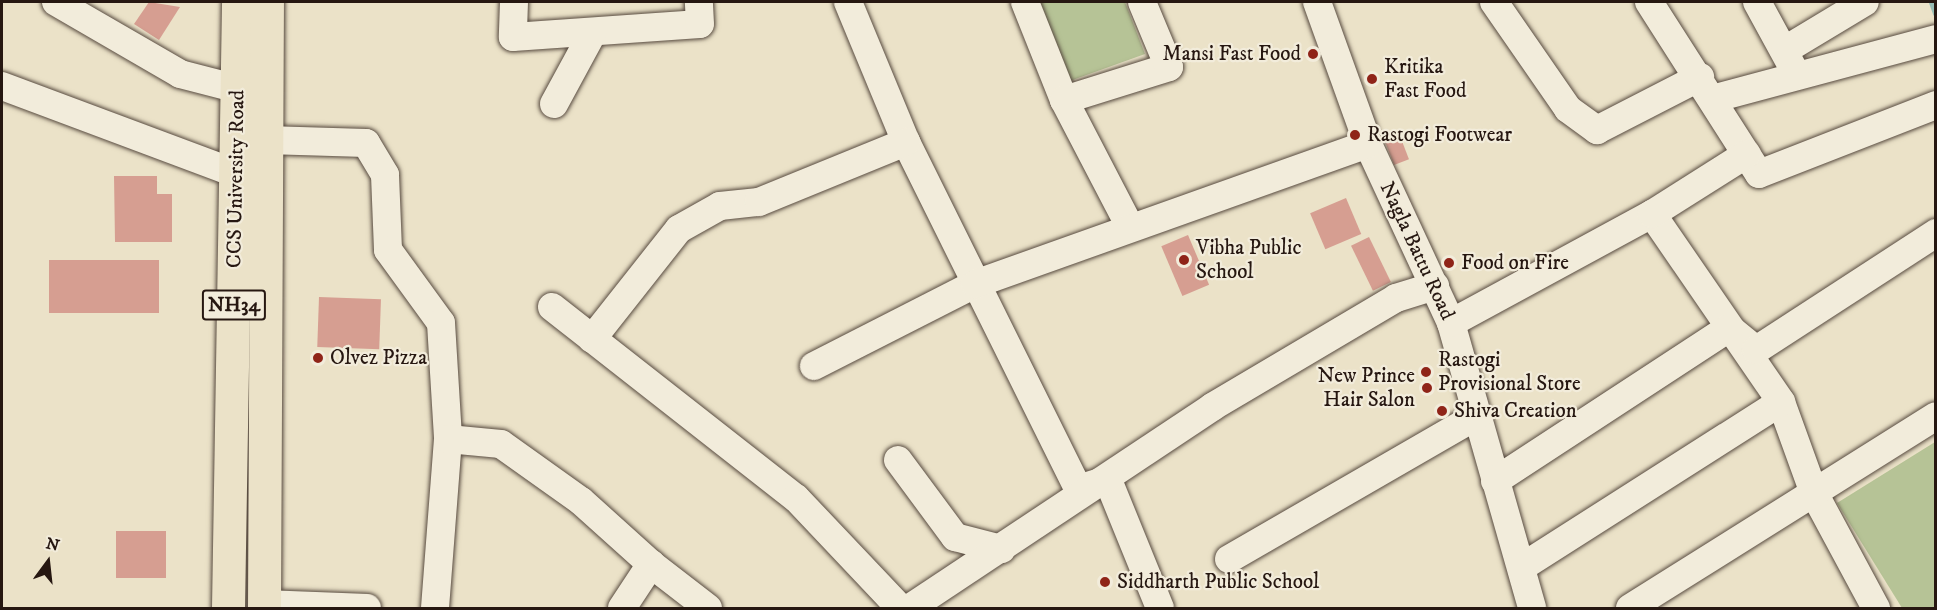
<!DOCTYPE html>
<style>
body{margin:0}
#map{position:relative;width:1937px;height:610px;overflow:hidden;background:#ebe2c8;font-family:"IM FELL DW Pica",serif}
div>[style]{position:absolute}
.green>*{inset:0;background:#b6c396}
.stream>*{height:7px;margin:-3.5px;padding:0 3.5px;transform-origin:3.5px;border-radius:3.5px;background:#98beb5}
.building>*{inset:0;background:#d69e91;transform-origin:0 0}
.roads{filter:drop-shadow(0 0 2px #574a3f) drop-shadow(0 0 2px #574a3f)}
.minor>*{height:28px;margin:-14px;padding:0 14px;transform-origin:14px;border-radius:14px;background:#f2ecdb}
.highway>*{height:33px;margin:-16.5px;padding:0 16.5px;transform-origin:16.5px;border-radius:16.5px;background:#ebe2c8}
.dots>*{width:16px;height:16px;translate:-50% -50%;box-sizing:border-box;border:3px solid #f2ecdb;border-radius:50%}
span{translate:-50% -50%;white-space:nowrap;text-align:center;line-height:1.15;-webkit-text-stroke:4.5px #f2ecdb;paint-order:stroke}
.shield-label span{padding:2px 4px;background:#f2ecdb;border:2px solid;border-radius:4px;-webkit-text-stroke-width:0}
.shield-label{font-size:20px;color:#261711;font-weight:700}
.poi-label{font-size:21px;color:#261711}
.right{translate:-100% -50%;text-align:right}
.left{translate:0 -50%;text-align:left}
.street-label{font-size:21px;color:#261711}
.frame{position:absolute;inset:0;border:3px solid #261711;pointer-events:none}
.north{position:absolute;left:18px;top:532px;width:60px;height:60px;-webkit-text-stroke:4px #f2ecdb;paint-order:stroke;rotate:15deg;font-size:16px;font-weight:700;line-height:24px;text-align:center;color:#261711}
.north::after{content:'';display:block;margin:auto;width:21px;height:27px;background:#261711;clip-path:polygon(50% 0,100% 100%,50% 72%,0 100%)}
</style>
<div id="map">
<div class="green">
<i style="clip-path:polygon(1037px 2px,1125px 2px,1145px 54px,1067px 82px)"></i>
<i style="clip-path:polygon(1935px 442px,1935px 608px,1902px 608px,1837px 503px)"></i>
</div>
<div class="stream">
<i style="left:1932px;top:2px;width:12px;rotate:70deg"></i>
</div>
<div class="building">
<i style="clip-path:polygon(149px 2px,180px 7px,159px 40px,134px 24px)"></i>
<i style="left:1400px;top:136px;width:25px;height:16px;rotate:69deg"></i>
<i style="clip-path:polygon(114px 176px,157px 176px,157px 194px,172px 194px,172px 242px,115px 242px)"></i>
<i style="left:1346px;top:198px;width:39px;height:39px;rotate:67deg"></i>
<i style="left:1188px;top:235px;width:54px;height:29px;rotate:67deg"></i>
<i style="left:1369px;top:237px;width:50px;height:20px;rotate:64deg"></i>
<i style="left:49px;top:260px;width:110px;height:53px"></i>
<i style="left:319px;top:297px;width:62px;height:50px;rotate:2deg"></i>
<i style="left:116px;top:531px;width:50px;height:47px"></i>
</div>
<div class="roads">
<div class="minor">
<i style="left:56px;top:2px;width:143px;rotate:30.1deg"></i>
<i style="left:180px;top:74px;width:60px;rotate:14.5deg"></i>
<i style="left:514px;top:2px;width:35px;rotate:92deg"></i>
<i style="left:513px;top:37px;width:187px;rotate:-4deg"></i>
<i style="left:700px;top:24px;width:22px;rotate:-93deg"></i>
<i style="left:848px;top:2px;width:152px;rotate:67.5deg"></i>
<i style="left:906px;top:142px;width:387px;rotate:63.6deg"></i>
<i style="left:1078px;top:489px;width:31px;rotate:-17deg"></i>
<i style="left:1108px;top:480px;width:138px;rotate:67.9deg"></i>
<i style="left:1025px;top:2px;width:105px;rotate:68.3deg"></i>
<i style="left:1064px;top:100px;width:143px;rotate:62.5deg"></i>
<i style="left:1317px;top:2px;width:151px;rotate:70.2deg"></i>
<i style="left:1368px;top:144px;width:197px;rotate:65.1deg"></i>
<i style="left:1451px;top:323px;width:296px;rotate:74.1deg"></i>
<i style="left:1494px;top:2px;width:130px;rotate:55.3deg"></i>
<i style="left:1568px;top:109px;width:36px;rotate:36deg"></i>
<i style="left:1597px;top:130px;width:116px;rotate:-27.2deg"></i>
<i style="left:1649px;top:2px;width:204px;rotate:57.4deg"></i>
<i style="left:1759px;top:174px;width:190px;rotate:-21.3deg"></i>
<i style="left:1757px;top:2px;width:75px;rotate:61.4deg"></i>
<i style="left:1785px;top:50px;width:93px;rotate:-31deg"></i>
<i style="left:2px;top:86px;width:251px;rotate:20.5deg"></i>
<i style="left:1712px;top:99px;width:232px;rotate:-15deg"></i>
<i style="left:1064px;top:100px;width:110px;rotate:-17.4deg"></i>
<i style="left:1169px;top:67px;width:70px;rotate:-112.6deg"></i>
<i style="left:554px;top:104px;width:80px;rotate:-61.5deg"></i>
<i style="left:266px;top:140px;width:100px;rotate:1.7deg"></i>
<i style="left:366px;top:143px;width:37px;rotate:59deg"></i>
<i style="left:385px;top:175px;width:75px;rotate:87.7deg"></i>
<i style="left:388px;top:250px;width:90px;rotate:54deg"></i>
<i style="left:441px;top:323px;width:116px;rotate:86.5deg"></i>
<i style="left:448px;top:439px;width:169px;rotate:94.4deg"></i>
<i style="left:1652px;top:214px;width:228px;rotate:55.5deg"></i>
<i style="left:1781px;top:402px;width:97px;rotate:70.1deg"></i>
<i style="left:1814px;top:493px;width:131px;rotate:61.7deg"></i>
<i style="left:552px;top:307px;width:310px;rotate:38.1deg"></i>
<i style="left:796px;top:498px;width:151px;rotate:46.6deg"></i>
<i style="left:1451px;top:323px;width:229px;rotate:-28.5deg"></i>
<i style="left:1652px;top:214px;width:112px;rotate:-32.3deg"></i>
<i style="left:592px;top:339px;width:140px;rotate:-51.7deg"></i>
<i style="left:679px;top:229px;width:47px;rotate:-29.3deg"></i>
<i style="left:720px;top:206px;width:39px;rotate:-6deg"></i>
<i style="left:759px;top:202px;width:159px;rotate:-22.2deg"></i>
<i style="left:814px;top:366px;width:181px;rotate:-27deg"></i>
<i style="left:975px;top:284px;width:417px;rotate:-19.6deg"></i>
<i style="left:448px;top:439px;width:53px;rotate:5.4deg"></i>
<i style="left:501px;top:444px;width:98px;rotate:35.5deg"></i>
<i style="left:581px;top:501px;width:94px;rotate:42deg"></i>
<i style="left:898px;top:460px;width:96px;rotate:53.5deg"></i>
<i style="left:955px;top:537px;width:48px;rotate:14.6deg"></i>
<i style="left:1495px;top:481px;width:280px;rotate:-33.2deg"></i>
<i style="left:1729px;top:328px;width:35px;rotate:39deg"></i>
<i style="left:1756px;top:350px;width:215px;rotate:-33deg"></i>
<i style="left:1229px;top:559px;width:288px;rotate:-30deg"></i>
<i style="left:1522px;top:567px;width:307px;rotate:-32.5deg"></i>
<i style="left:264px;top:604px;width:103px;rotate:2.2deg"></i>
<i style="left:622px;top:608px;width:53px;rotate:-56.6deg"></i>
<i style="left:651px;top:564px;width:72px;rotate:37.7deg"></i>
<i style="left:910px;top:608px;width:363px;rotate:-33.6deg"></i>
<i style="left:1212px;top:407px;width:214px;rotate:-30.6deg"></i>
<i style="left:1396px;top:298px;width:41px;rotate:-17.1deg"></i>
<i style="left:1630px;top:608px;width:361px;rotate:-32.1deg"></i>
</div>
<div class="highway">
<i style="left:228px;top:608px;width:606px;rotate:-89.05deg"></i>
<i style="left:264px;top:608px;width:606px;rotate:-89.72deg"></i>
</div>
</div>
<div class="dots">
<i style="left:1313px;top:54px;background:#8f2418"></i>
<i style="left:1372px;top:79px;background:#8f2418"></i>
<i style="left:1355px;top:135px;background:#8f2418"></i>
<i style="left:1184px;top:260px;background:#8f2418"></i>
<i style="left:1449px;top:263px;background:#8f2418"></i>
<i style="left:318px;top:358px;background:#8f2418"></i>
<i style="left:1426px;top:372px;background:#8f2418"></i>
<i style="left:1427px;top:388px;background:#8f2418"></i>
<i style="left:1442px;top:411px;background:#8f2418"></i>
<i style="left:1105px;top:582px;background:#8f2418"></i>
</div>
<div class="shield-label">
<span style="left:234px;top:305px">NH34</span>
</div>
<div class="poi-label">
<span class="right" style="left:1301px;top:54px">Mansi Fast Food</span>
<span class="left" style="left:1384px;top:79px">Kritika<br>Fast Food</span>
<span class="left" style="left:1367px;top:135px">Rastogi Footwear</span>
<span class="left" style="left:1196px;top:260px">Vibha Public<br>School</span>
<span class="left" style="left:1461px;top:263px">Food on Fire</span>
<span class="left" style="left:330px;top:358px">Olvez Pizza</span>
<span class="left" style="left:1438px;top:372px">Rastogi<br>Provisional Store</span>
<span class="right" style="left:1415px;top:388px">New Prince<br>Hair Salon</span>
<span class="left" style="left:1454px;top:411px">Shiva Creation</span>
<span class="left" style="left:1117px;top:582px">Siddharth Public School</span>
</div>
<div class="street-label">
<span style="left:236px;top:179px;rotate:-89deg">CCS University Road</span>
<span style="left:1417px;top:251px;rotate:65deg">Nagla Battu Road</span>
</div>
<div class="frame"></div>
<div class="north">N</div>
</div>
